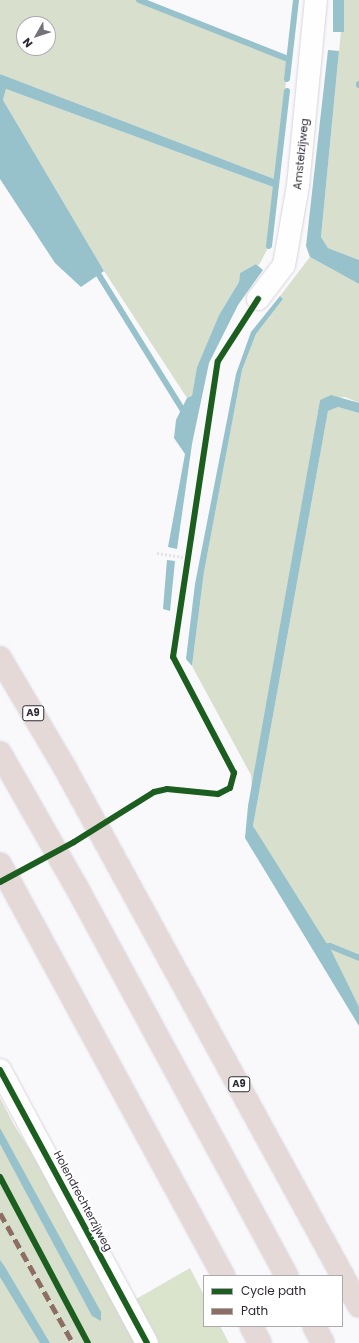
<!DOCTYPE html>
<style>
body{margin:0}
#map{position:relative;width:359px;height:1343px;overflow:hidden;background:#f9f8fb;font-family:Poppins,sans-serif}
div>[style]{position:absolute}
.green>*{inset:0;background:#d8dfcd}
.forest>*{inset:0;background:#dae3cb}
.water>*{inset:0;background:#97c1cb;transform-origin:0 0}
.stream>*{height:6px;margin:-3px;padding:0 3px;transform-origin:3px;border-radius:3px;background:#97c1cb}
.path>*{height:2.5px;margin-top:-1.25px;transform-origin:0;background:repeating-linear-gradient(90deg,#e5e4e5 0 2px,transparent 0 4px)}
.roads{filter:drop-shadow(0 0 1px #d8d4db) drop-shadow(0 0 1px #d8d4db)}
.minor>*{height:22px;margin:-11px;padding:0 11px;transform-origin:11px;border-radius:11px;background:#fefefe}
.highway>*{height:22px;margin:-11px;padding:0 11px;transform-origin:11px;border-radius:11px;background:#e4d9d6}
.quiet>*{height:5px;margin-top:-2.5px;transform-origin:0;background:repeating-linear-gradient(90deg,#8d6e63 0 10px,transparent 0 15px)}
.cycleway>*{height:6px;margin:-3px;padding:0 3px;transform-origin:3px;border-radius:3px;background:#1b5e20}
span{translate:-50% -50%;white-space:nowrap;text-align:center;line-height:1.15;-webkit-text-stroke:4px #fff;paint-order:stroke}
.shield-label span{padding:1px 3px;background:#fff;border:1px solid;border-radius:3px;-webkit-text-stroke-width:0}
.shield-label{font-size:10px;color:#2e2934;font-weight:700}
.street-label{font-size:11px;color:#2e2934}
.legend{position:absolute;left:203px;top:1275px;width:140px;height:52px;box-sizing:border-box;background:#fff;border:1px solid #aba9ae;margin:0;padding:5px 7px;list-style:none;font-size:12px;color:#2e2934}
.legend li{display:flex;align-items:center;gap:8px;height:20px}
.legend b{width:20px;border:1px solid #aba9ae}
.north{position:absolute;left:16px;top:16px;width:40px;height:40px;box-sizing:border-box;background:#fff;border:1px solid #aba9ae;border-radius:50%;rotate:231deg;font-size:11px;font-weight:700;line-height:16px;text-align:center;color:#2e2934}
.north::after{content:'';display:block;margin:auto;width:14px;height:18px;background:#75717a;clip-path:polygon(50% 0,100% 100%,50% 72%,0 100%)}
</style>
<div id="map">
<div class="green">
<i style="clip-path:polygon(evenodd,0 0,138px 0,288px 59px,277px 180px,0 74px,0 0,24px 24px,48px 24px,48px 48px,24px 48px,24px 24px)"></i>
<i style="clip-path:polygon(344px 0,359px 0,359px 260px,328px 248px,321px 237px)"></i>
<i style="clip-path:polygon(6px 89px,276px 188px,269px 246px,259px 265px,256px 264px,240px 273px,239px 282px,219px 315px,197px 367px,192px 397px,187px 398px,104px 271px,3px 100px)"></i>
<i style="clip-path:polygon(310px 257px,359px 284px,359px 403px,345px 397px,320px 400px,252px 789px,251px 775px,192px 666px,204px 572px,242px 370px,256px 334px,283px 299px,280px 296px)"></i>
<i style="clip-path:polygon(338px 407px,359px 413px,359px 1007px,253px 826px,328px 411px)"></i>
<i style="clip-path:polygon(0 1098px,14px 1125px,154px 1343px,0 1343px)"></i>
</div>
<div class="forest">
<i style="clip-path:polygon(190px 1268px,204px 1295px,204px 1326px,220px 1326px,229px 1343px,152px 1343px,131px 1302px)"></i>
</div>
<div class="water">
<i style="left:333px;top:0;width:11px;height:32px"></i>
<i style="clip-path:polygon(328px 50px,339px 51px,321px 237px,328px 248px,359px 260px,359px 284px,310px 257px,306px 246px)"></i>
<i style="clip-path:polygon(0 74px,277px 180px,276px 188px,6px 89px,3px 100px,104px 271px,81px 287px,55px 263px,0 179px)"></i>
<i style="clip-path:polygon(256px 264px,263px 270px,238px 305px,209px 363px,192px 444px,177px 549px,168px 547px,185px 454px,174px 438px,176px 420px,187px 398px,192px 396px,197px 367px,219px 315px,239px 282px,240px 273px)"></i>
<i style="clip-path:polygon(280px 296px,283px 299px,256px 334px,242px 370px,204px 572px,192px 666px,186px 659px,195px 584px,236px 374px,251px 332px)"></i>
<i style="clip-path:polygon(331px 395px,359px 403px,359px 413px,338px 407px,328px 411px,253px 826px,332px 952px,359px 1007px,359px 1026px,245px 838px,248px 806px,320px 400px)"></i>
<i style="clip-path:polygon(167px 560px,175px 561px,170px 611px,163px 609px)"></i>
<i style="clip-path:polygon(0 1128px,101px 1312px,101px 1321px,92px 1316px,0 1144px)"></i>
<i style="clip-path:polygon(0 1260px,5px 1267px,50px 1343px,40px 1343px,0 1277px)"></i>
</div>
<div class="stream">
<i style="left:139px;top:0;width:160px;rotate:21.6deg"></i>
<i style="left:287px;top:79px;width:80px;rotate:-83.5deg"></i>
<i style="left:359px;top:84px;width:1px;rotate:90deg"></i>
<i style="left:269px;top:246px;width:156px;rotate:-83.4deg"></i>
<i style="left:94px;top:267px;width:173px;rotate:58.2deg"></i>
<i style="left:321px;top:947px;width:9px;rotate:-6deg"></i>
<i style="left:330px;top:946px;width:31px;rotate:22deg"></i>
</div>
<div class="path">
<i style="left:157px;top:553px;width:31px;rotate:9deg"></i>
</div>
<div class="roads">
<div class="minor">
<i style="left:258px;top:299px;width:43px;rotate:-52.6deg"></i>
<i style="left:284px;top:265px;width:80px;rotate:-80deg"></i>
<i style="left:298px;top:186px;width:187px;rotate:-84.5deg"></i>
<i style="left:0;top:1070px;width:310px;rotate:61.7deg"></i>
</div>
<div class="highway">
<i style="left:0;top:658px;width:128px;rotate:59.4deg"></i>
<i style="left:65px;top:768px;width:613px;rotate:61.34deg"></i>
<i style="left:0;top:753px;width:153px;rotate:60.3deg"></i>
<i style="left:76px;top:886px;width:443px;rotate:61.6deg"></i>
<i style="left:0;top:864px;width:469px;rotate:61.5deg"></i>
<i style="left:251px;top:1326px;width:19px;rotate:62deg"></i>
<i style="left:314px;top:1326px;width:19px;rotate:62deg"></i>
</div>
</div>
<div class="quiet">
<i style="left:0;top:1213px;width:149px;rotate:60.7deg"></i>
</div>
<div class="cycleway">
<i style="left:0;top:882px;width:84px;rotate:-28.4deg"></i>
<i style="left:74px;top:842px;width:94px;rotate:-32deg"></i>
<i style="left:154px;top:792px;width:13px;rotate:-13deg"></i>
<i style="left:167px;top:789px;width:51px;rotate:5.6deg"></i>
<i style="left:218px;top:794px;width:13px;rotate:-27deg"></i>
<i style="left:230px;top:788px;width:16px;rotate:-75deg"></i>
<i style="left:234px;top:773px;width:131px;rotate:-117.7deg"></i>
<i style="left:173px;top:657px;width:299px;rotate:-81.4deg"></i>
<i style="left:218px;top:361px;width:74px;rotate:-57.2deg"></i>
<i style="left:0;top:1070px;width:310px;rotate:61.7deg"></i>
<i style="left:0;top:1177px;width:188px;rotate:62.1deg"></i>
</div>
<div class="shield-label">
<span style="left:33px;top:713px">A9</span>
<span style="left:239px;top:1084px">A9</span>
</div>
<div class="street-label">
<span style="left:301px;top:154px;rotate:-84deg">Amstelzijweg</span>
<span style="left:83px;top:1201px;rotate:62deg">Holendrechterzijweg</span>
</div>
<ul class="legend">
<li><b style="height:5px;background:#1b5e20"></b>Cycle path</li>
<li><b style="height:5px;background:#8d6e63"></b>Path</li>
</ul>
<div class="north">N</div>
</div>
